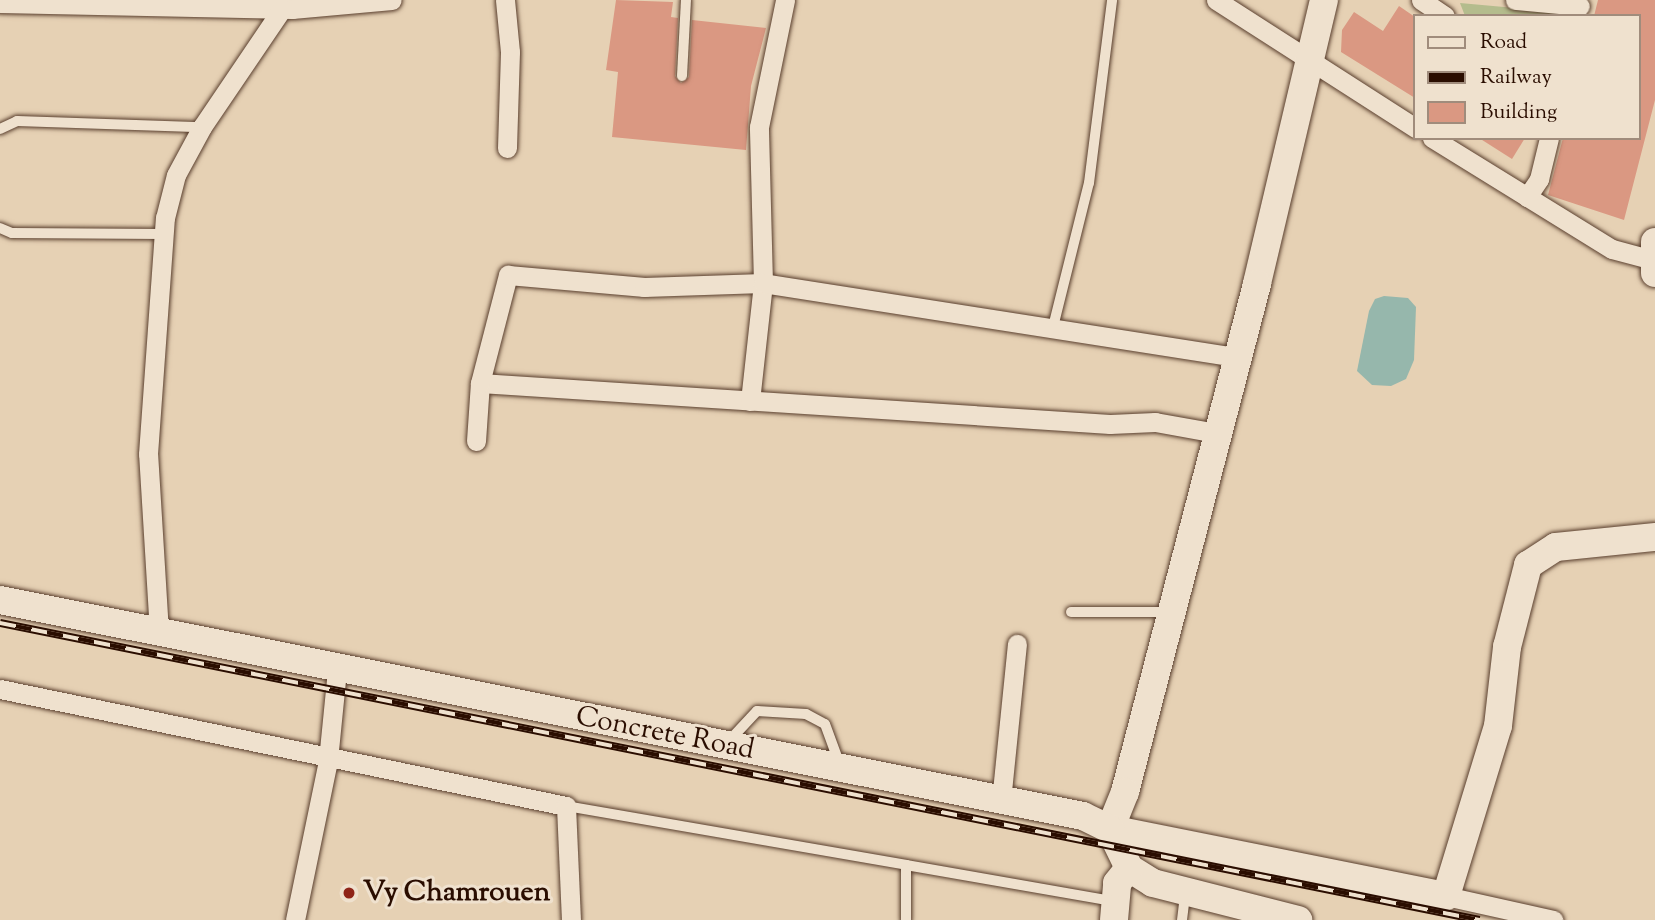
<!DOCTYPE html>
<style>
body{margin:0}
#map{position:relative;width:1655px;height:920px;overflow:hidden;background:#e6d1b4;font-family:"Sorts Mill Goudy",serif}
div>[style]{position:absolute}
.green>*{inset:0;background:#b4bc8d}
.water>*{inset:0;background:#96b7ac}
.building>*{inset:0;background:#da9882}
.roads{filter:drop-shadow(0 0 2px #593e2d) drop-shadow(0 0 2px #593e2d)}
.lane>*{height:10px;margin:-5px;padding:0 5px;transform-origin:5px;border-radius:5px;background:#efe1ce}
.street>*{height:19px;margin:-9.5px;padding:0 9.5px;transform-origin:9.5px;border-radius:9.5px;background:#efe1ce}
.secondary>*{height:28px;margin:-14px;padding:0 14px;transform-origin:14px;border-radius:14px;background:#efe1ce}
.rail>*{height:8px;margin-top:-4px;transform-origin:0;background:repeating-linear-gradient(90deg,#efe1ce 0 16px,#2a0d00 0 32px);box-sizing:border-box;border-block:2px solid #2a0d00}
.dots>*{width:19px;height:19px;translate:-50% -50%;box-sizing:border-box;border:4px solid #efe1ce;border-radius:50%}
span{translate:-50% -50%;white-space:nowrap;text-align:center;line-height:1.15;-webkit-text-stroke:6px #efe1ce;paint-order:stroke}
.street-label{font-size:28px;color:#2a0d00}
.poi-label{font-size:28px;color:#2a0d00;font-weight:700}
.left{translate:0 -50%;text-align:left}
.legend{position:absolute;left:1413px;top:14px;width:228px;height:126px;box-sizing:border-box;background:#efe1ce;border:2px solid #a08c7c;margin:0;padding:9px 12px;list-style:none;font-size:21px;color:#2a0d00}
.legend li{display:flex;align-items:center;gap:14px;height:35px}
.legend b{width:35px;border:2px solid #a08c7c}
</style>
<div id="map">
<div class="green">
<i style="clip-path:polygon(1460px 3px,1557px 12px,1568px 16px,1465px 16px)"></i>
</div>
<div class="water">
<i style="clip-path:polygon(1384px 296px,1408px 298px,1416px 307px,1414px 360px,1406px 379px,1391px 386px,1372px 385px,1357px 371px,1369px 311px,1375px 299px)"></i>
</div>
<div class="building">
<i style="clip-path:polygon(616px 0,673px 2px,671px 17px,678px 18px,675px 76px,681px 83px,689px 77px,692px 20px,766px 28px,751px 86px,746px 150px,612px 137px,618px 72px,606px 70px)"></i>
<i style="clip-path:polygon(1598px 0,1655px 0,1655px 100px,1624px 220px,1548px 195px,1563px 138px,1639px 138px,1639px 16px,1594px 16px)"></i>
<i style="clip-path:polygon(1399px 6px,1415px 17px,1415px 98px,1341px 52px,1342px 30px,1354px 12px,1383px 31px)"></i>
<i style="clip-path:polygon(1479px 138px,1525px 138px,1512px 159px)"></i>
</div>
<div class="roads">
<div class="lane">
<i style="left:682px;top:76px;width:76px;rotate:-87deg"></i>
<i style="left:0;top:129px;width:19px;rotate:-25deg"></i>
<i style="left:17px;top:121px;width:185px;rotate:1.9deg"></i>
<i style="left:0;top:228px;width:13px;rotate:23deg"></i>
<i style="left:12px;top:233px;width:151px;rotate:0.4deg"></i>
<i style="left:1053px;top:327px;width:148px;rotate:-76deg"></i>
<i style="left:1089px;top:183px;width:184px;rotate:-82.8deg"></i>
<i style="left:1071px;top:612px;width:98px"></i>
<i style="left:729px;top:741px;width:41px;rotate:-47deg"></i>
<i style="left:757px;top:711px;width:49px;rotate:3.5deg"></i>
<i style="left:806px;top:714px;width:21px;rotate:28deg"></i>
<i style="left:825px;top:724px;width:44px;rotate:69.9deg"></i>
<i style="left:566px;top:806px;width:345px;rotate:9.8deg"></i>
<i style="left:906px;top:920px;width:55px;rotate:-90deg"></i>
<i style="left:906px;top:865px;width:210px;rotate:9.9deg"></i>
<i style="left:1182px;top:920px;width:26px;rotate:-83deg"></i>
</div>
<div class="street">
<i style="left:505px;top:0;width:52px;rotate:84.5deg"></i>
<i style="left:510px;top:52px;width:96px;rotate:91.8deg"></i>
<i style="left:1216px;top:0;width:237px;rotate:32.7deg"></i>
<i style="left:1421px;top:0;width:29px;rotate:34deg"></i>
<i style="left:1515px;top:0;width:65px;rotate:5.3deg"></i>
<i style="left:0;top:3px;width:292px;rotate:1.2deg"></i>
<i style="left:292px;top:9px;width:100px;rotate:-5.1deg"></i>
<i style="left:1432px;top:138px;width:211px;rotate:31.7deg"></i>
<i style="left:1612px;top:249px;width:42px;rotate:15deg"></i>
<i style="left:1527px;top:197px;width:22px;rotate:-56deg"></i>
<i style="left:1539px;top:179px;width:42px;rotate:-76.3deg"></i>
<i style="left:480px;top:383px;width:631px;rotate:3.72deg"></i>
<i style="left:1110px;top:424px;width:45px;rotate:-2.5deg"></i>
<i style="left:1155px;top:422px;width:63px;rotate:10.1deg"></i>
<i style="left:750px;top:401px;width:119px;rotate:-83.7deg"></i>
<i style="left:763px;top:283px;width:156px;rotate:-91.5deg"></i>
<i style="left:759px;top:127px;width:130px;rotate:-78.4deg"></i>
<i style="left:476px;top:441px;width:58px;rotate:-86.1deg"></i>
<i style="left:480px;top:383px;width:112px;rotate:-75.5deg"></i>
<i style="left:508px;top:275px;width:137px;rotate:5deg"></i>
<i style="left:644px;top:287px;width:119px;rotate:-1.9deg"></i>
<i style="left:763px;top:283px;width:481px;rotate:8.9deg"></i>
<i style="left:159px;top:632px;width:178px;rotate:-93.5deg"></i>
<i style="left:148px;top:454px;width:237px;rotate:-85.9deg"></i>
<i style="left:165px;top:218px;width:44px;rotate:-75.7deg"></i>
<i style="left:176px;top:175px;width:55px;rotate:-61.6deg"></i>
<i style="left:202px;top:127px;width:143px;rotate:-55.9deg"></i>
<i style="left:0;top:689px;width:578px;rotate:11.68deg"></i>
<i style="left:566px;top:806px;width:114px;rotate:87.5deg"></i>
<i style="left:1001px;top:801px;width:158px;rotate:-84.2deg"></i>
<i style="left:1446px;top:896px;width:110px;rotate:12.6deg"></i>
<i style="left:295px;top:920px;width:163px;rotate:-78.3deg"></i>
<i style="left:328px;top:760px;width:90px;rotate:-84.3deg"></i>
</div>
<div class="secondary">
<i style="left:1324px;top:0;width:292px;rotate:103.3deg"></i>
<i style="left:1257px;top:284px;width:525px;rotate:104.57deg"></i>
<i style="left:1125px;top:792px;width:40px;rotate:112deg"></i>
<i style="left:1110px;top:829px;width:343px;rotate:11.3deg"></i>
<i style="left:1446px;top:896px;width:178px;rotate:-73deg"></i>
<i style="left:1498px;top:726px;width:80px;rotate:-83.5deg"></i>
<i style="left:1507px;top:647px;width:85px;rotate:-75.6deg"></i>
<i style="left:1528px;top:565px;width:33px;rotate:-33deg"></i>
<i style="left:1556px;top:547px;width:100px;rotate:-5.8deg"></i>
<i style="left:1655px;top:242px;width:31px;rotate:90deg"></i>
<i style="left:0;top:600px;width:1104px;rotate:11.28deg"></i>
<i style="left:1083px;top:816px;width:30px;rotate:26deg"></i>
<i style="left:1110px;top:829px;width:43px;rotate:64deg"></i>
<i style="left:1129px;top:868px;width:28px;rotate:32deg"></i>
<i style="left:1153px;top:883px;width:150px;rotate:14.3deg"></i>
<i style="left:1114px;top:920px;width:37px;rotate:-85deg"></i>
<i style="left:1117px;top:883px;width:19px;rotate:-51deg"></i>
</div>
</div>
<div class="rail">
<i style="left:0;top:623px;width:1509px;rotate:11.35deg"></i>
</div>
<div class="dots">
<i style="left:349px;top:893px;background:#8f2418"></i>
</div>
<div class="street-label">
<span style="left:665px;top:734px;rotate:11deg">Concrete Road</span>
</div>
<div class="poi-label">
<span class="left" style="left:363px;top:893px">Vy Chamrouen</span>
</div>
<ul class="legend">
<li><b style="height:9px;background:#efe1ce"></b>Road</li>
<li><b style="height:9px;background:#2a0d00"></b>Railway</li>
<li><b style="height:19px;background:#da9882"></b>Building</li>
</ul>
</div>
